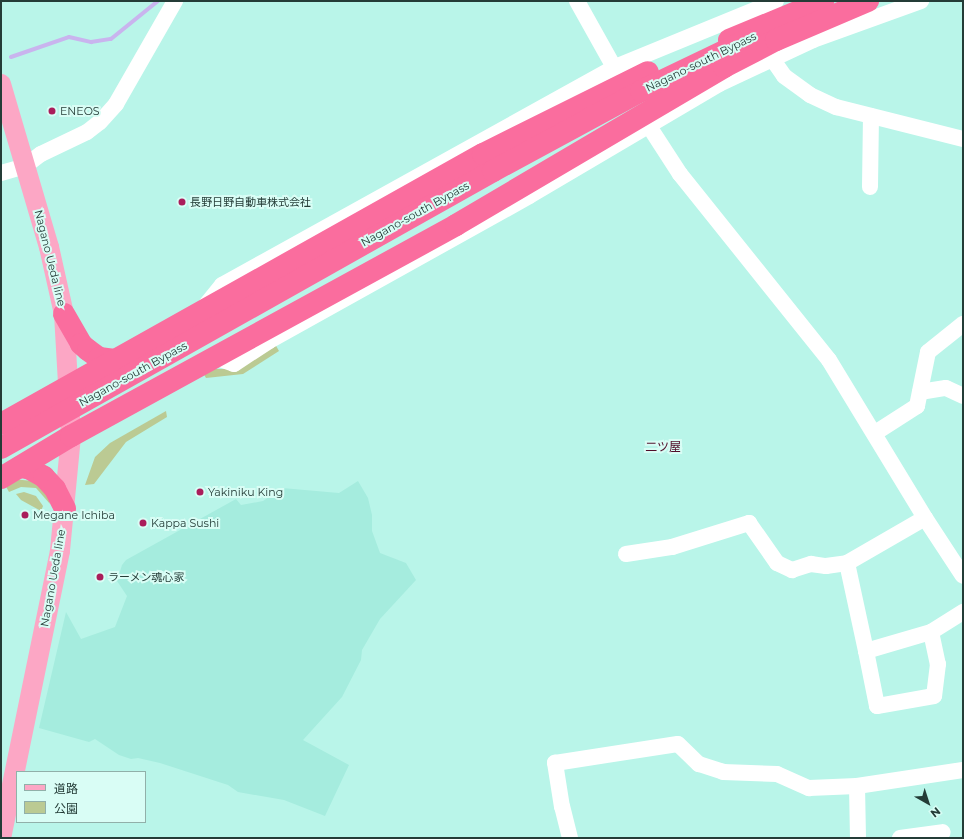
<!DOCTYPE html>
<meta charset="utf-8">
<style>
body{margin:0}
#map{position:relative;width:964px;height:839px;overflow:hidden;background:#b9f5e9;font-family:Montserrat,"Noto Sans JP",sans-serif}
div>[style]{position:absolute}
.built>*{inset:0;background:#a5ecde}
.green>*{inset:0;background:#bbca93}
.stream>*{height:4px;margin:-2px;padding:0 2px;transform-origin:2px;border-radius:2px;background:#c9b4ee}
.minor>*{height:16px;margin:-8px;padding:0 8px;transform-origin:8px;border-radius:8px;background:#fff}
.major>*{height:20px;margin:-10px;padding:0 10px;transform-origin:10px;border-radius:10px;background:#fca7c5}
.highway>*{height:22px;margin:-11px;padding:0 11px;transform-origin:11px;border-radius:11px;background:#fa6d9e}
.dots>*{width:11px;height:11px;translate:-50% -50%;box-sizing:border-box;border:2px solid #d9fdf5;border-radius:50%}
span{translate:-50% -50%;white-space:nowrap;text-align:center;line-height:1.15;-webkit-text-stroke:4px #d9fdf5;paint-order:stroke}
.street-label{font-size:11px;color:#243c37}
.poi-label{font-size:11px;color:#243c37}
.left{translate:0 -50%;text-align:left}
.neighbourhood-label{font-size:12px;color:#510e2a}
.frame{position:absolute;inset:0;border:2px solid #243c37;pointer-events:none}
.legend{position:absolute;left:16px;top:771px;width:130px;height:52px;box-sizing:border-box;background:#d9fdf5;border:1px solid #91b0a9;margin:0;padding:5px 7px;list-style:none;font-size:12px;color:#243c37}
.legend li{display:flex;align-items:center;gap:8px;height:20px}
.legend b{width:20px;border:1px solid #91b0a9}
.north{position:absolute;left:908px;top:783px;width:40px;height:40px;-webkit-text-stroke:3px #d9fdf5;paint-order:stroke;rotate:141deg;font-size:11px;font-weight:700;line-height:16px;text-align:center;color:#243c37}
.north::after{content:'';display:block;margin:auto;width:14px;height:18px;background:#243c37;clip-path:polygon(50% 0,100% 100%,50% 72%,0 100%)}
</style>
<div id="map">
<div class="built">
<i style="clip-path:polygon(358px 481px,368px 498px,372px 515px,372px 531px,380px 553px,406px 563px,416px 580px,380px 619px,362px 650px,361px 660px,342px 697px,303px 740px,349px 765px,325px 816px,284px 800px,238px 792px,228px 785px,160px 763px,138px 758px,131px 759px,119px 755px,95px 739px,89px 742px,39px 728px,66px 612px,81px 639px,115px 627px,127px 596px,117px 581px,122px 565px,126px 560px,236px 499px,241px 505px,263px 501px,282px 488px,339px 493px)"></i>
</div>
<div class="green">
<i style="clip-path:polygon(275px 344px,279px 351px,243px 374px,206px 378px,202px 371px,209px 369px,228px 369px)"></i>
<i style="clip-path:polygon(166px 411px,167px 417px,126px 442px,94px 484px,85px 485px,95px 457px,110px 443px)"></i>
<i style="clip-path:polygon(13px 479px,32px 481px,46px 491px,50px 504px,36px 488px,21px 487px,9px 492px,4px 483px)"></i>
<i style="clip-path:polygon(24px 492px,36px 496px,43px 506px,41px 511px,21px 500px,16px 494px)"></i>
</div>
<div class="stream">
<i style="left:11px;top:57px;width:61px;rotate:-19deg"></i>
<i style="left:69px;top:37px;width:23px;rotate:13deg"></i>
<i style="left:91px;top:42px;width:20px;rotate:-9deg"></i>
<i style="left:111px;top:39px;width:60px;rotate:-39deg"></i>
</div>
<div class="minor">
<i style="left:577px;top:1px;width:107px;rotate:60.8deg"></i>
<i style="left:773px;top:60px;width:19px;rotate:55deg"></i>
<i style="left:784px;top:76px;width:32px;rotate:36deg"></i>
<i style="left:810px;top:95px;width:29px;rotate:25deg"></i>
<i style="left:836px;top:107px;width:131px;rotate:14.1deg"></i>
<i style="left:643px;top:117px;width:68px;rotate:57deg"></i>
<i style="left:680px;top:174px;width:238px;rotate:51.3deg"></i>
<i style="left:829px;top:360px;width:185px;rotate:58.7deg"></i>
<i style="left:925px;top:518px;width:69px;rotate:56.8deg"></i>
<i style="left:1px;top:173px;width:25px;rotate:-16deg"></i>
<i style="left:25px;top:166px;width:20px;rotate:-37deg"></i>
<i style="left:41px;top:154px;width:51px;rotate:-25.6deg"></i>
<i style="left:87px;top:132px;width:16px;rotate:-38deg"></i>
<i style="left:100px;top:122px;width:24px;rotate:-48deg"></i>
<i style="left:116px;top:104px;width:119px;rotate:-60.2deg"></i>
<i style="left:870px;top:187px;width:71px;rotate:-89.2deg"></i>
<i style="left:205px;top:306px;width:27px;rotate:-51deg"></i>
<i style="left:222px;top:285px;width:447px;rotate:-29deg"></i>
<i style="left:613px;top:68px;width:176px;rotate:-22.3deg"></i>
<i style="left:217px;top:358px;width:18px;rotate:19deg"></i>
<i style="left:234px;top:364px;width:42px;rotate:-33.3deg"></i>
<i style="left:269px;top:341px;width:298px;rotate:-29.1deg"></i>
<i style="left:529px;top:196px;width:221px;rotate:-30.5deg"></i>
<i style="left:719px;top:84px;width:104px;rotate:-25.1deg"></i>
<i style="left:813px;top:40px;width:115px;rotate:-19.9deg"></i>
<i style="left:920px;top:392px;width:26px;rotate:-9deg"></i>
<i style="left:946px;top:388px;width:19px;rotate:25deg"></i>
<i style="left:875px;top:433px;width:50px;rotate:-32.7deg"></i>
<i style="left:917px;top:406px;width:55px;rotate:-78.5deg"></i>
<i style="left:928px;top:352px;width:45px;rotate:-38.7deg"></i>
<i style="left:626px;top:554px;width:47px;rotate:-8.7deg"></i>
<i style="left:672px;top:547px;width:81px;rotate:-17.3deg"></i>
<i style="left:749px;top:523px;width:49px;rotate:55deg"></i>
<i style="left:777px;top:563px;width:17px;rotate:25deg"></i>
<i style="left:792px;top:570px;width:20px;rotate:-18deg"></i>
<i style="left:811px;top:564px;width:15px;rotate:8deg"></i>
<i style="left:826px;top:566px;width:21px;rotate:-8deg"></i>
<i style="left:847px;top:563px;width:90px;rotate:-30deg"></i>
<i style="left:847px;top:563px;width:90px;rotate:77.8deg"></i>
<i style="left:931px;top:632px;width:33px;rotate:78deg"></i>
<i style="left:938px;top:664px;width:32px;rotate:97deg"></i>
<i style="left:934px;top:696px;width:58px;rotate:170deg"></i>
<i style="left:877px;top:706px;width:56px;rotate:-101.3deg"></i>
<i style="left:866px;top:651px;width:68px;rotate:-16.3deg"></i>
<i style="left:931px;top:632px;width:38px;rotate:-32deg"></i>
<i style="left:857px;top:786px;width:52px;rotate:88.9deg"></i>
<i style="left:570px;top:838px;width:32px;rotate:-104deg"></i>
<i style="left:562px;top:807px;width:45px;rotate:-99deg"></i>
<i style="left:555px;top:763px;width:124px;rotate:-8.8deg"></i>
<i style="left:678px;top:744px;width:29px;rotate:44deg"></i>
<i style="left:699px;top:764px;width:25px;rotate:18deg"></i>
<i style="left:723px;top:772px;width:54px;rotate:2.1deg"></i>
<i style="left:777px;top:774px;width:35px;rotate:24deg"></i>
<i style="left:809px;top:788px;width:48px;rotate:-2.4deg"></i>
<i style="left:857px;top:786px;width:107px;rotate:-8.6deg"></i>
<i style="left:900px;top:838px;width:43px;rotate:-7.9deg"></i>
</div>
<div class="major">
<i style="left:1px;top:84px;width:170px;rotate:73.6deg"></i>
<i style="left:49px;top:247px;width:69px;rotate:77.4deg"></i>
<i style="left:64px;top:314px;width:122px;rotate:86.7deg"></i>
<i style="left:71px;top:436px;width:116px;rotate:95.5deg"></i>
<i style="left:60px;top:551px;width:293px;rotate:101.6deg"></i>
</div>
<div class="highway">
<i style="left:729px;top:40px;width:102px;rotate:-22.5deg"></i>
<i style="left:64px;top:314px;width:34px;rotate:60deg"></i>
<i style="left:81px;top:344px;width:9px;rotate:41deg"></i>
<i style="left:88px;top:350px;width:14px;rotate:36deg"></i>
<i style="left:99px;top:358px;width:16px;rotate:7deg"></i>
<i style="left:1px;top:424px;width:552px;rotate:-29.26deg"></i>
<i style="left:483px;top:154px;width:184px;rotate:-26.4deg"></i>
<i style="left:1px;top:448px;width:565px;rotate:-29.38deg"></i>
<i style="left:493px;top:171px;width:168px;rotate:-28.4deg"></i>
<i style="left:641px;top:91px;width:118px;rotate:-25.7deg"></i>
<i style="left:20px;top:467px;width:8px;rotate:7deg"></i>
<i style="left:28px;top:468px;width:18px;rotate:29deg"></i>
<i style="left:44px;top:477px;width:16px;rotate:47deg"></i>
<i style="left:55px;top:489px;width:22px;rotate:63deg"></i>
<i style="left:1px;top:478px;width:82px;rotate:-31deg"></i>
<i style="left:71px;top:436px;width:439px;rotate:-28.7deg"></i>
<i style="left:456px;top:225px;width:311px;rotate:-30.5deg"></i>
<i style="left:724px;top:67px;width:59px;rotate:-27.4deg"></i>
<i style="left:776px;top:40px;width:100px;rotate:-23deg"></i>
</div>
<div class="dots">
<i style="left:52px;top:111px;background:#aa1d5b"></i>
<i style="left:182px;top:202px;background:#aa1d5b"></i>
<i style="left:200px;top:492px;background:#aa1d5b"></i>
<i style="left:25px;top:515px;background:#aa1d5b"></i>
<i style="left:143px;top:523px;background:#aa1d5b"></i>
<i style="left:100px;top:577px;background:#aa1d5b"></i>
</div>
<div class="street-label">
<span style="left:701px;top:62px;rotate:-26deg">Nagano-south Bypass</span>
<span style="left:415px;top:214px;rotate:-29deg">Nagano-south Bypass</span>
<span style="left:50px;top:258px;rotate:76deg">Nagano Ueda line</span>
<span style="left:133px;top:374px;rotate:-29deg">Nagano-south Bypass</span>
<span style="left:53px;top:578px;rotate:-80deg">Nagano Ueda line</span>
</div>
<div class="poi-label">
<span class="left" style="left:60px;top:111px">ENEOS</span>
<span class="left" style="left:190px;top:202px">長野日野自動車株式会社</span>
<span class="left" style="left:208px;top:492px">Yakiniku King</span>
<span class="left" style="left:33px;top:515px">Megane Ichiba</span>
<span class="left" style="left:151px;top:523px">Kappa Sushi</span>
<span class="left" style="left:108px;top:577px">ラーメン魂心家</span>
</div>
<div class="neighbourhood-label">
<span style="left:663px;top:447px">二ツ屋</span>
</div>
<div class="frame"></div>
<ul class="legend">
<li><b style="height:5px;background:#fca7c5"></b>道路</li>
<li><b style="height:11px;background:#bbca93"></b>公園</li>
</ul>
<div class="north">N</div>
</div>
